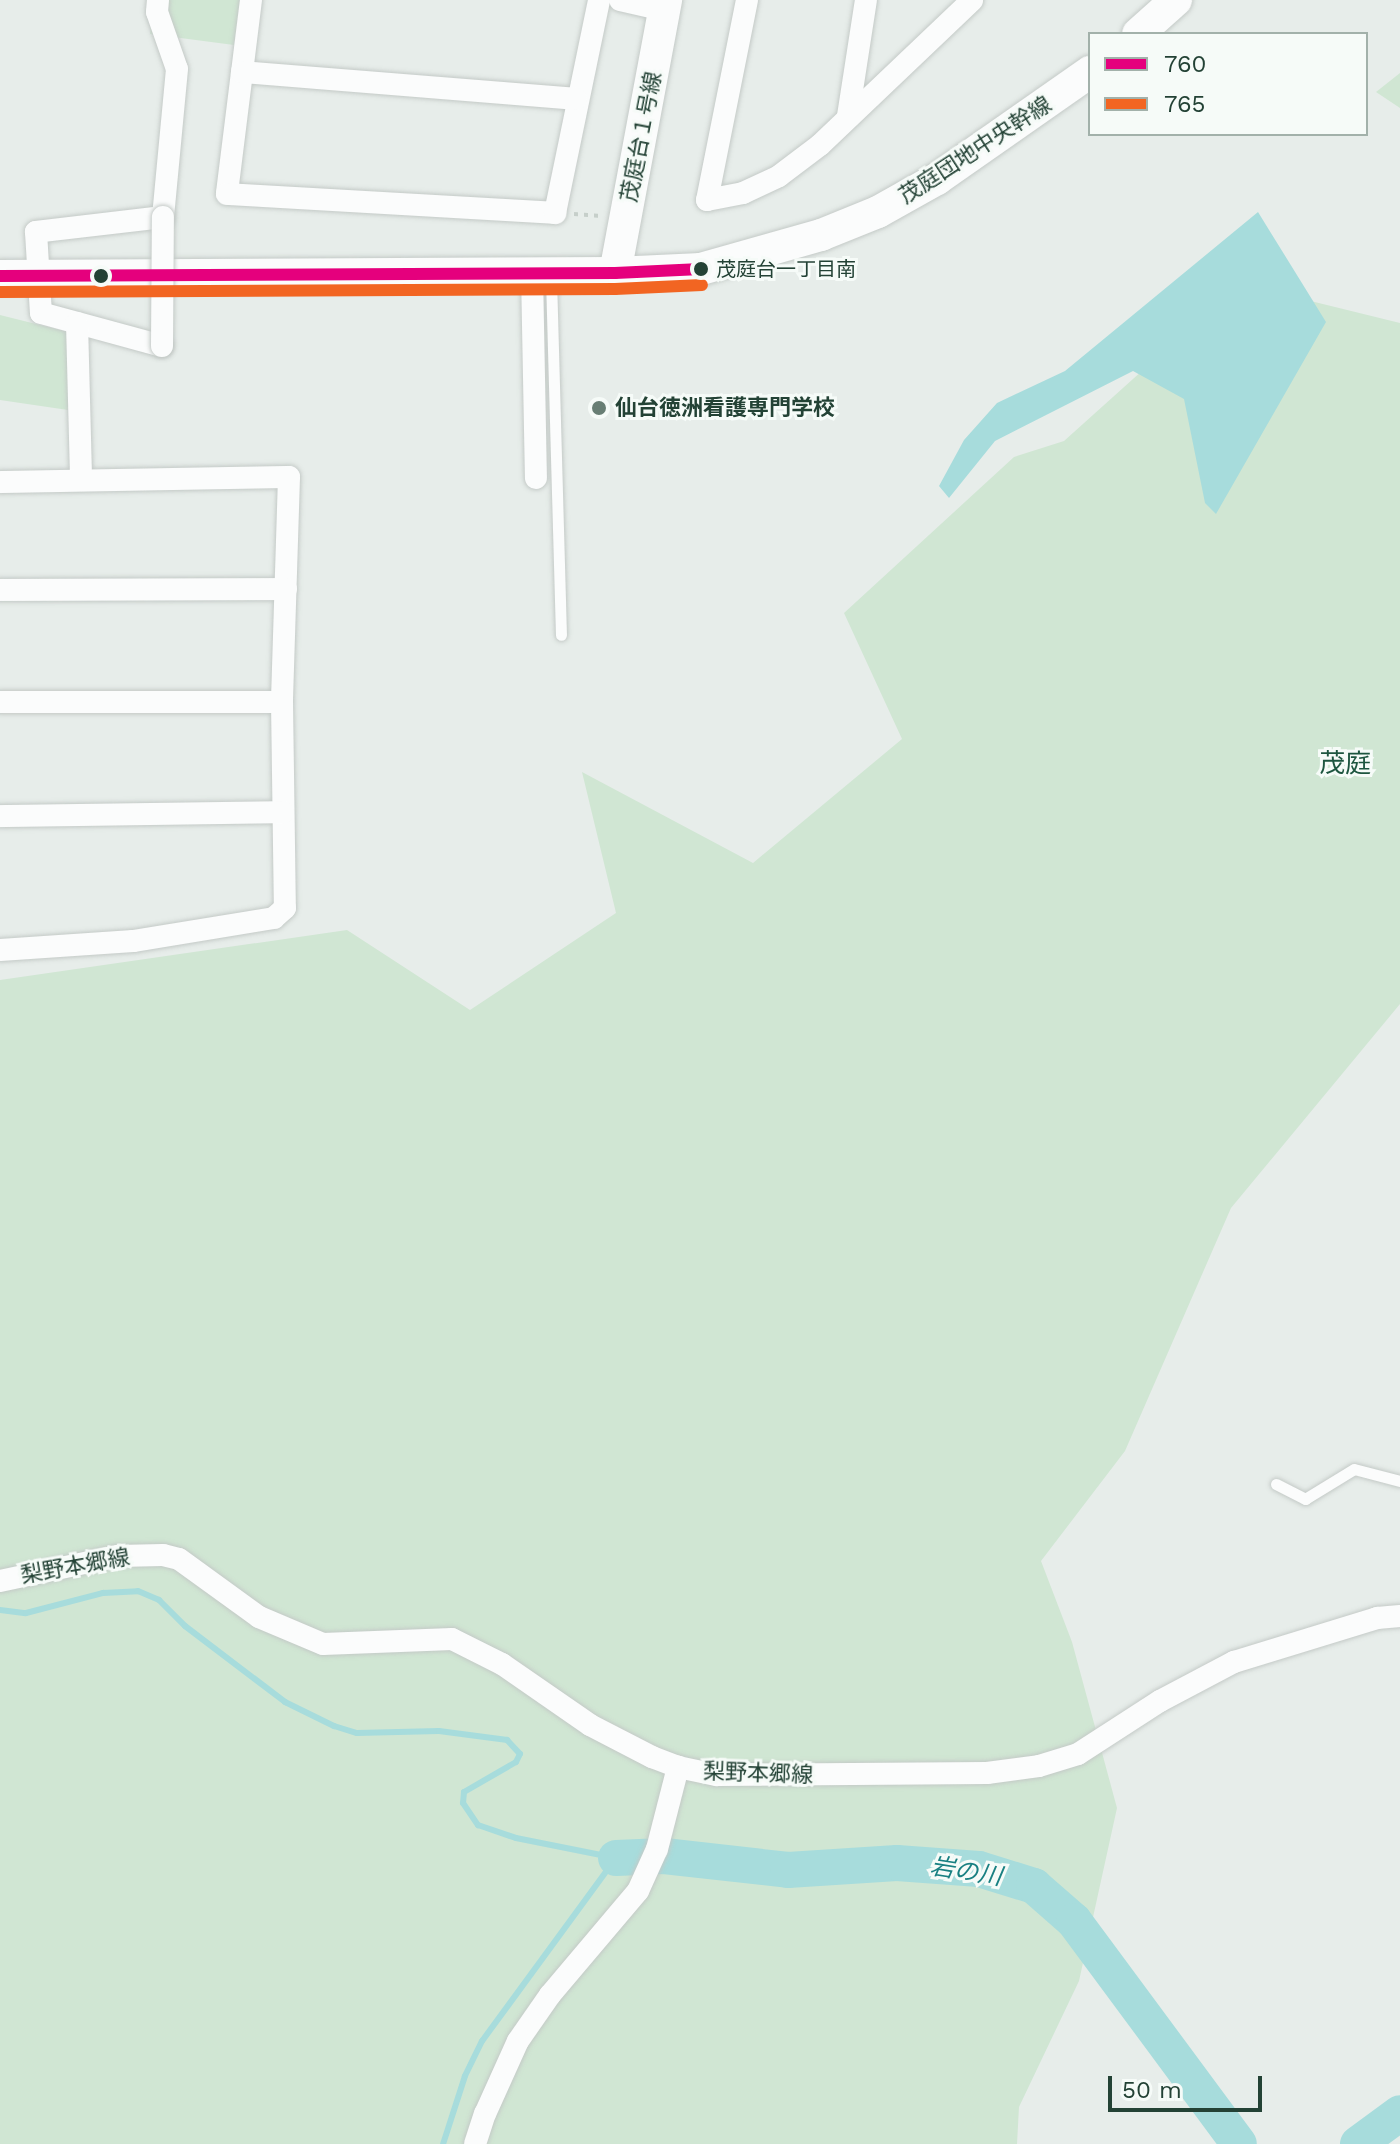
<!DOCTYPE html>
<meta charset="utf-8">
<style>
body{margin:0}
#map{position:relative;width:1400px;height:2144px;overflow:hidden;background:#e7edea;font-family:"Work Sans","Noto Sans JP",sans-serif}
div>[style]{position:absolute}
.green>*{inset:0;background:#d0e6d3}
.water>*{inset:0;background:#a7dcdc}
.stream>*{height:6px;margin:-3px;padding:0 3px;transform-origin:3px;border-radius:3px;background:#a7dcdc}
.river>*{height:36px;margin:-18px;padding:0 18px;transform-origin:18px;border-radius:18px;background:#a7dcdc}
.path>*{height:4px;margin-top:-2px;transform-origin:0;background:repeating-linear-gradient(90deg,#c6cfca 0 4px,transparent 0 10px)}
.roads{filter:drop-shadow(0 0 2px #c4cac7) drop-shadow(0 0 2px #c4cac7)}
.lane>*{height:11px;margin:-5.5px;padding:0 5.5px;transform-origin:5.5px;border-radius:5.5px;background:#fbfcfc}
.street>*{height:22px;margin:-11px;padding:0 11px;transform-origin:11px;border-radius:11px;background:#fbfcfc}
.secondary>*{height:32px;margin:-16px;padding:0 16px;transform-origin:16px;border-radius:16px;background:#fbfcfc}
.bridges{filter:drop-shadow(0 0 2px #c4cac7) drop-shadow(0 0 2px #c4cac7)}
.street-bridge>*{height:22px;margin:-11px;padding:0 11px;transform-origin:11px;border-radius:11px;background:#fbfcfc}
.bus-1>*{height:12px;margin:-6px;padding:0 6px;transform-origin:6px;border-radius:6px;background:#e5007d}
.bus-2>*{height:12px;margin:-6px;padding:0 6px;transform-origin:6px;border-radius:6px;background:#f26522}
.dots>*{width:22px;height:22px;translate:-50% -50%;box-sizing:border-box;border:4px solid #f6fbf8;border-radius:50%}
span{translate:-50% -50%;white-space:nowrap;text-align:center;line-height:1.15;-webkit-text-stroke:6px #f6fbf8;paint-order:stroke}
.bus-label{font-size:20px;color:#234235}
.left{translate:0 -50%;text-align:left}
.street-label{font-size:22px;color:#234235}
.poi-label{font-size:22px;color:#234235;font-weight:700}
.water-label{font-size:24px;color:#198082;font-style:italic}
.quarter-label{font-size:26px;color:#1d553f}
.legend{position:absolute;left:1088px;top:32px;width:280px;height:104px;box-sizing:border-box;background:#f6fbf8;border:2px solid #a2b1aa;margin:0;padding:10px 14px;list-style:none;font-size:24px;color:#234235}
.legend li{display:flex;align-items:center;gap:16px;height:40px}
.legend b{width:40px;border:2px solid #a2b1aa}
.scale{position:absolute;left:1108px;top:2076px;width:154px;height:36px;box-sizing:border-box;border:4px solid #234235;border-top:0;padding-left:10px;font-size:24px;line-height:28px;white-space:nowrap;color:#234235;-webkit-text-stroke:6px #f6fbf8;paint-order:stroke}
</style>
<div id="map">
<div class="green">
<i style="clip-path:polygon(154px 0,240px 0,234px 45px,150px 34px)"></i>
<i style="clip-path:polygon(1400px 73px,1400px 108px,1376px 92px)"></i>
<i style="clip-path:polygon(1213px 277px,1400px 323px,1400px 1004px,1231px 1208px,1125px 1451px,1041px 1561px,1072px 1642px,1117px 1808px,1079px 1981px,1019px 2107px,1017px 2144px,0 2144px,0 980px,347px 930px,470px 1010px,616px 913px,582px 772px,753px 863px,902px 739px,844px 613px,1014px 457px,1064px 441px,1143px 370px)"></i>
<i style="clip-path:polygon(0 315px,68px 332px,68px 410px,0 400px)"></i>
</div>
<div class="water">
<i style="clip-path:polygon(1258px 212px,1326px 322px,1216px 514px,1205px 503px,1184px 399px,1133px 371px,995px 441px,949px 498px,939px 486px,964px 440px,997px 403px,1065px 371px)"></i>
</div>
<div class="stream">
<i style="left:0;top:1610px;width:26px;rotate:7deg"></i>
<i style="left:26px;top:1613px;width:80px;rotate:-14.6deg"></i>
<i style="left:103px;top:1593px;width:35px;rotate:-3deg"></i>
<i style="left:138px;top:1591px;width:23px;rotate:23deg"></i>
<i style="left:159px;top:1600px;width:37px;rotate:45deg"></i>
<i style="left:185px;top:1626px;width:126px;rotate:37.2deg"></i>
<i style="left:285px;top:1702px;width:55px;rotate:26.1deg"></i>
<i style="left:334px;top:1726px;width:24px;rotate:17deg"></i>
<i style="left:357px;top:1733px;width:82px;rotate:-1.4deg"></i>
<i style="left:439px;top:1731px;width:69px;rotate:7.5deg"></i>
<i style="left:507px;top:1740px;width:19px;rotate:47deg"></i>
<i style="left:520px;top:1754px;width:9px;rotate:117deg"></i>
<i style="left:516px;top:1762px;width:60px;rotate:150deg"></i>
<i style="left:464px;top:1792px;width:11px;rotate:95deg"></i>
<i style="left:463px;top:1803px;width:27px;rotate:56deg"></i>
<i style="left:478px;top:1825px;width:40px;rotate:18.9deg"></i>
<i style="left:516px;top:1838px;width:102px;rotate:11.3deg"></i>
<i style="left:616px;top:1858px;width:227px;rotate:126.2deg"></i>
<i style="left:482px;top:2041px;width:39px;rotate:116deg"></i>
<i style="left:465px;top:2076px;width:71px;rotate:107.9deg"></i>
</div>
<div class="river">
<i style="left:616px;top:1858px;width:48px;rotate:-2.4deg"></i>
<i style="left:664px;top:1856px;width:125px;rotate:6.4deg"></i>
<i style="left:788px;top:1870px;width:109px;rotate:-3.7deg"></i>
<i style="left:897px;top:1863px;width:82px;rotate:4.2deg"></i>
<i style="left:979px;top:1869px;width:58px;rotate:17.2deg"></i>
<i style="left:1034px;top:1886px;width:53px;rotate:41.2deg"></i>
<i style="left:1074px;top:1921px;width:277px;rotate:53.5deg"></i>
<i style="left:1358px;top:2144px;width:52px;rotate:-36.4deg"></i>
</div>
<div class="path">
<i style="left:574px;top:214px;width:27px;rotate:4deg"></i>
</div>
<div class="roads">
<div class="lane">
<i style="left:551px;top:278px;width:357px;rotate:88.4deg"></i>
<i style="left:1276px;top:1484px;width:33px;rotate:27deg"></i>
<i style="left:1305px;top:1499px;width:57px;rotate:-31.5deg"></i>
<i style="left:1354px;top:1469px;width:48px;rotate:14.6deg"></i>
</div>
<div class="street">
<i style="left:158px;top:0;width:12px;rotate:95deg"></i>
<i style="left:157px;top:12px;width:60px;rotate:70.7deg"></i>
<i style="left:177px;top:69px;width:149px;rotate:95.4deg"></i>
<i style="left:163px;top:217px;width:128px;rotate:173.3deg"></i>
<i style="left:36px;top:232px;width:81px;rotate:86.5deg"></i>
<i style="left:41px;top:313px;width:125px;rotate:15.3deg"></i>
<i style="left:251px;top:0;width:195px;rotate:97.1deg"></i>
<i style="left:227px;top:194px;width:329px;rotate:3.3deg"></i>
<i style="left:555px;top:213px;width:217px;rotate:-78.3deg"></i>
<i style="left:620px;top:0;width:45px;rotate:12.8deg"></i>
<i style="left:747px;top:0;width:204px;rotate:101.3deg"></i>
<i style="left:707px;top:200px;width:37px;rotate:-11deg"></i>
<i style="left:743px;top:193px;width:40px;rotate:-25deg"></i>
<i style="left:779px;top:176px;width:51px;rotate:-37.1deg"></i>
<i style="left:820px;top:145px;width:210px;rotate:-43.6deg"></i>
<i style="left:242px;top:72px;width:335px;rotate:4.6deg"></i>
<i style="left:848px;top:116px;width:117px;rotate:-81.2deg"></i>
<i style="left:532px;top:273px;width:205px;rotate:88.9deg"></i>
<i style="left:77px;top:323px;width:157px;rotate:88.5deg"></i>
<i style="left:0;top:482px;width:289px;rotate:-1deg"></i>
<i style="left:289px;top:477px;width:225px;rotate:91.8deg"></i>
<i style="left:282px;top:702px;width:206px;rotate:89.2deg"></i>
<i style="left:285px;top:908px;width:15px;rotate:138deg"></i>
<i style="left:274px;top:918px;width:143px;rotate:170.7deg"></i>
<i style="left:133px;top:941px;width:133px;rotate:176.1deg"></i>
<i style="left:0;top:590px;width:286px;rotate:-0.2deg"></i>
<i style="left:0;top:702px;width:282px"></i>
<i style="left:0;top:816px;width:283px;rotate:-0.8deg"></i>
<i style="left:0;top:1581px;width:121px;rotate:-12deg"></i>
<i style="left:118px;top:1556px;width:45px;rotate:-1.3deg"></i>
<i style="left:163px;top:1555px;width:16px;rotate:14deg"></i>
<i style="left:179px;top:1559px;width:99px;rotate:35.9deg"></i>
<i style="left:259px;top:1617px;width:69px;rotate:22.9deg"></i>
<i style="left:323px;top:1644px;width:129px;rotate:-2.2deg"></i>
<i style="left:452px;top:1639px;width:56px;rotate:26.6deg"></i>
<i style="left:502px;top:1664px;width:107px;rotate:34.7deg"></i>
<i style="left:590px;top:1725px;width:70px;rotate:27.3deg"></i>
<i style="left:652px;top:1757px;width:28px;rotate:21deg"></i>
<i style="left:678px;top:1767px;width:40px;rotate:12deg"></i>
<i style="left:717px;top:1775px;width:270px;rotate:-0.4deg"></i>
<i style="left:987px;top:1773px;width:52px;rotate:-7.7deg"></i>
<i style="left:1039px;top:1766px;width:41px;rotate:-17.1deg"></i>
<i style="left:1078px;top:1754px;width:98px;rotate:-32.9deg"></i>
<i style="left:1160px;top:1701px;width:84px;rotate:-27.8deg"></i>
<i style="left:1234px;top:1662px;width:150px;rotate:-17.1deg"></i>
<i style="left:1377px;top:1618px;width:23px;rotate:-5deg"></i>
<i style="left:475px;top:2144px;width:32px;rotate:-72deg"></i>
<i style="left:485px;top:2114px;width:80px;rotate:-65.7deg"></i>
<i style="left:518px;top:2041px;width:56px;rotate:-55.2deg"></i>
<i style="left:550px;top:1995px;width:136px;rotate:-49.8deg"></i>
<i style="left:638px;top:1891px;width:46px;rotate:-65.7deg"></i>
<i style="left:657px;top:1849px;width:85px;rotate:-75.6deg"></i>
</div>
<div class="secondary">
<i style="left:1138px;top:34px;width:51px;rotate:-41.8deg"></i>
<i style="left:615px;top:273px;width:278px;rotate:-79.4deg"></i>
<i style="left:0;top:276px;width:615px;rotate:-0.28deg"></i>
<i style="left:615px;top:273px;width:86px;rotate:-2.7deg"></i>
<i style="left:701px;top:269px;width:125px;rotate:-15.8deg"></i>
<i style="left:821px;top:235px;width:61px;rotate:-22deg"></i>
<i style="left:878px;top:212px;width:68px;rotate:-29.2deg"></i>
<i style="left:937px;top:179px;width:187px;rotate:-35deg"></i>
</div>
</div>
<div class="bridges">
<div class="street-bridge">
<i style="left:162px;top:346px;width:129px;rotate:-89.6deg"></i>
</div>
</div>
<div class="bus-1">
<i style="left:0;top:276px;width:615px;rotate:-0.28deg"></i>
<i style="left:615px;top:273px;width:86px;rotate:-2.7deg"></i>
</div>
<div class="bus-2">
<i style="left:0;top:292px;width:615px;rotate:-0.28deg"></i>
<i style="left:615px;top:289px;width:87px;rotate:-2.6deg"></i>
</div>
<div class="dots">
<i style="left:701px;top:269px;background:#234235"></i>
<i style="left:101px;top:276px;background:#234235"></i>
<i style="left:599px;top:408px;background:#687e74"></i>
</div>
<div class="bus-label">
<span class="left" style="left:716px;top:269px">茂庭台一丁目南</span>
</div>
<div class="street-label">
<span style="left:641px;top:137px;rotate:-79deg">茂庭台１号線</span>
<span style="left:975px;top:150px;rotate:-33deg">茂庭団地中央幹線</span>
<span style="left:75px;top:1566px;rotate:-10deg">梨野本郷線</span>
<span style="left:758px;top:1773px;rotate:2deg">梨野本郷線</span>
</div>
<div class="poi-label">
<span class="left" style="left:615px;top:408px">仙台徳洲看護専門学校</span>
</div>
<div class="water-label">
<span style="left:966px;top:1872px;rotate:9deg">岩の川</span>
</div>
<div class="quarter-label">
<span style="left:1345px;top:764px">茂庭</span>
</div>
<ul class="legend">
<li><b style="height:10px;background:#e5007d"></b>760</li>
<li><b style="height:10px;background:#f26522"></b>765</li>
</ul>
<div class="scale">50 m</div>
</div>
